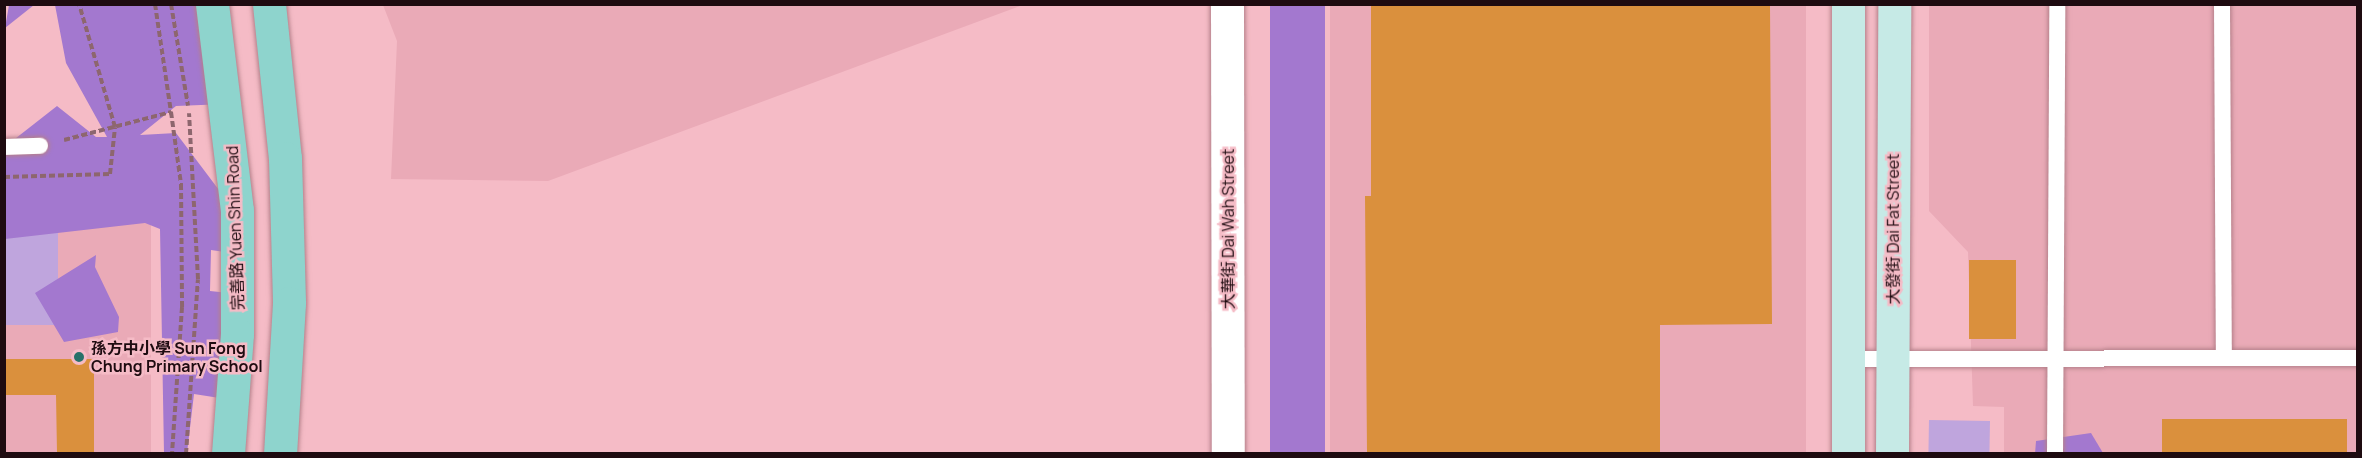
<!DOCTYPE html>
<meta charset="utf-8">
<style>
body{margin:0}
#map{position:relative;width:2362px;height:458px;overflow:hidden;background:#f5bbc6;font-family:Manrope,"Noto Sans TC",sans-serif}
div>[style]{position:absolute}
.built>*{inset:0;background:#eaaab7;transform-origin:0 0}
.green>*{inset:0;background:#bfa5dd;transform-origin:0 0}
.forest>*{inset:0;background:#a378cf;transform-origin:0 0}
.building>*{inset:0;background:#da903d;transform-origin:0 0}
.path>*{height:4px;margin-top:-2px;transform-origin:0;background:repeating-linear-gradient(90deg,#8d666e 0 6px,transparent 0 9px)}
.roads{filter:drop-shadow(0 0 2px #b5808a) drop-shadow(0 0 2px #b5808a)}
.lane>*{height:16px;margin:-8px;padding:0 8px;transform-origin:8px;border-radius:8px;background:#fff}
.street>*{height:33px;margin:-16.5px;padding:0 16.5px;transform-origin:16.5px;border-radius:16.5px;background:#fff}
.secondary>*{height:33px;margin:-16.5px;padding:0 16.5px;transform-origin:16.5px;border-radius:16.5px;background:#c6eae6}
.primary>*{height:33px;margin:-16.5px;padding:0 16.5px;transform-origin:16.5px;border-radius:16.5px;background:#8ed4cd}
.dots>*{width:16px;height:16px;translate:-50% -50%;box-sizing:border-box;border:3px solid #f5bbc6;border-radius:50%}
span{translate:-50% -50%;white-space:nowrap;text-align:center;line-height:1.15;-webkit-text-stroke:5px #f5bbc6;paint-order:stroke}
.street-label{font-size:16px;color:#1e0b10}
.poi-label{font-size:16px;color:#1e0b10;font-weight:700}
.left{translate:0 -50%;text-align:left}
.frame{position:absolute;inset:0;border:6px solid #1e0b10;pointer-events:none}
</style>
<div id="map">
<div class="built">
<i style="clip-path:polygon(383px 5px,1023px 5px,548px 181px,391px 179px,397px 41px)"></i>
<i style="left:1330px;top:5px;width:476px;height:448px"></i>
<i style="clip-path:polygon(1929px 5px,2357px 5px,2357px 453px,2004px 453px,2004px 407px,1973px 406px,1968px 252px,1929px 211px)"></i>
<i style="left:151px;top:191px;width:262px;height:147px;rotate:90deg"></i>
</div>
<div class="green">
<i style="left:4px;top:232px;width:54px;height:93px"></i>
<i style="left:1929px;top:420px;width:61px;height:33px;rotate:1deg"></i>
</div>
<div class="forest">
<i style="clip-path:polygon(9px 5px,34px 5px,5px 28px)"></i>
<i style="clip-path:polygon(55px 5px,207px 5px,226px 104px,176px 106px,140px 135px,176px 133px,225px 198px,246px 255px,211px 250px,210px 291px,248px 295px,226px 399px,194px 394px,187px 453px,164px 453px,160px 229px,145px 223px,5px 239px,5px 156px,11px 142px,57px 106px,96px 137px,107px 137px,66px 63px)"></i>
<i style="left:1270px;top:5px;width:55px;height:448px"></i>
<i style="clip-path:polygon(96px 255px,95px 267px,119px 317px,118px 332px,64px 342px,35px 293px)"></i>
<i style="clip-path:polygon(2091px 433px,2103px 453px,2035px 454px,2036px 441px)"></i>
</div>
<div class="building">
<i style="clip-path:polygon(1371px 4px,1770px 4px,1772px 324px,1660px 325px,1660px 453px,1367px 453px,1365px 196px,1371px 196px)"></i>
<i style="left:1969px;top:260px;width:47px;height:79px"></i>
<i style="clip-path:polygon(4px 359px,94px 359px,94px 453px,57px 453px,56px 395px,4px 395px)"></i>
<i style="left:2162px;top:419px;width:185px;height:34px"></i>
</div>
<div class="path">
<i style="left:155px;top:4px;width:109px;rotate:81.6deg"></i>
<i style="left:171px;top:4px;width:103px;rotate:80.5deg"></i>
<i style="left:64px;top:140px;width:111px;rotate:-14.7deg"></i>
<i style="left:171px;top:112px;width:73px;rotate:82.1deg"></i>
<i style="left:181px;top:184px;width:123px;rotate:89.5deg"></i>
<i style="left:182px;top:307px;width:147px;rotate:93.9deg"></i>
<i style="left:4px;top:177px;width:106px;rotate:-1.6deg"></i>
<i style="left:110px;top:174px;width:47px;rotate:-83.9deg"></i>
<i style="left:115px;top:127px;width:128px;rotate:-106.3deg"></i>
<i style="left:186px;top:454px;width:175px;rotate:-86.1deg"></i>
<i style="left:198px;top:279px;width:166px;rotate:-93.1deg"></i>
</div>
<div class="roads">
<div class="lane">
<i style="left:2222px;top:4px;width:354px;rotate:89.7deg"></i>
<i style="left:4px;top:147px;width:36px;rotate:-2deg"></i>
<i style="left:1848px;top:359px;width:510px;rotate:-0.11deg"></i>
<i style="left:2055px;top:454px;width:450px;rotate:-89.7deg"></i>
</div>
<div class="street">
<i style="left:1227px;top:4px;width:450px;rotate:89.9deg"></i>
</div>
<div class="secondary">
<i style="left:1848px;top:454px;width:450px;rotate:-90deg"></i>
<i style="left:1892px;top:454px;width:450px;rotate:-89.7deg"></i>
</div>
<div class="primary">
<i style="left:212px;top:4px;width:208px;rotate:83.1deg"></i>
<i style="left:237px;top:210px;width:124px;rotate:90deg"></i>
<i style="left:237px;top:334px;width:120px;rotate:94.3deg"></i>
<i style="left:269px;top:4px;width:155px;rotate:84.1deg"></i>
<i style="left:285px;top:158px;width:145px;rotate:88.4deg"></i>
<i style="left:289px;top:303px;width:151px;rotate:93.4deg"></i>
</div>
</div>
<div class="dots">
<i style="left:79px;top:357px;background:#287169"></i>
</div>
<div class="street-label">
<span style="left:235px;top:228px;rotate:-92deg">完善路 Yuen Shin Road</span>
<span style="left:1228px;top:229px;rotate:-90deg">大華街 Dai Wah Street</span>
<span style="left:1893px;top:229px;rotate:-90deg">大發街 Dai Fat Street</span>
</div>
<div class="poi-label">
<span class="left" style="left:91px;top:357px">孫方中小學 Sun Fong<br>Chung Primary School</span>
</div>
<div class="frame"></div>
</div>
